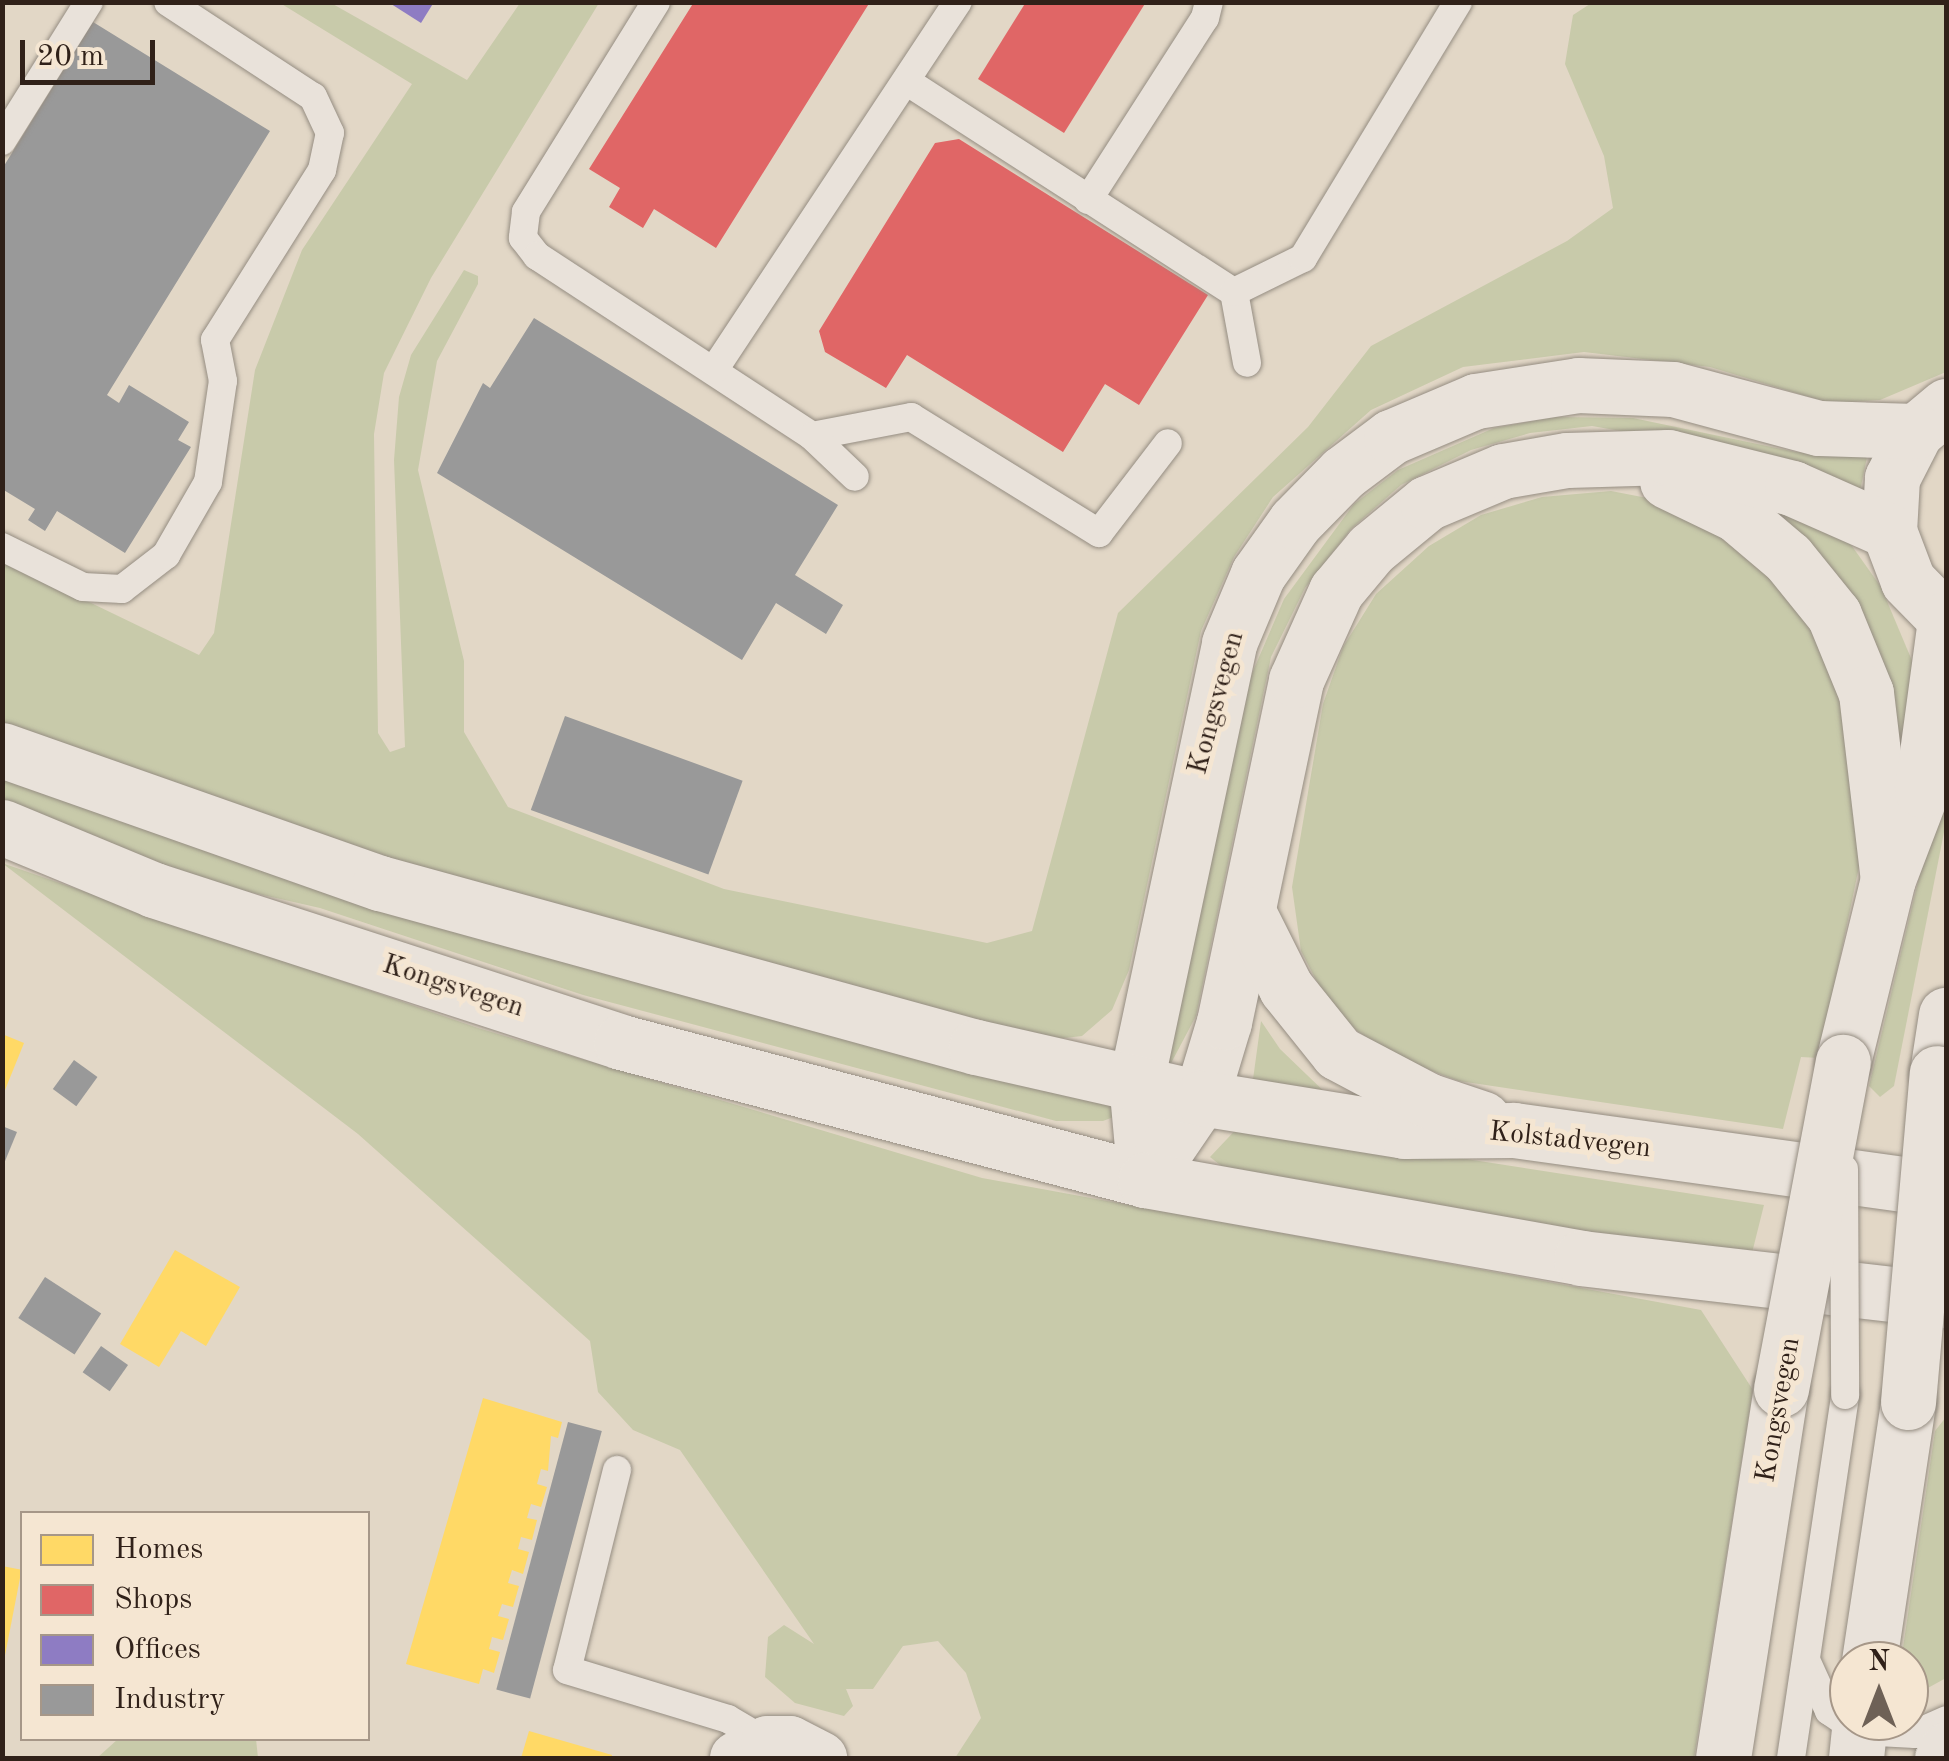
<!DOCTYPE html>
<style>
body{margin:0}
#map{position:relative;width:1949px;height:1761px;overflow:hidden;background:#e2d7c6;font-family:"Old Standard TT",serif}
div>[style]{position:absolute}
.green>*{inset:0;background:#c8caaa}
.homes>*{inset:0;background:#ffd966;transform-origin:0 0}
.shops>*{inset:0;background:#e06666}
.offices>*{inset:0;background:#8e7cc3}
.industry>*{inset:0;background:#999;transform-origin:0 0}
.roads{filter:drop-shadow(0 0 2px #958d82) drop-shadow(0 0 2px #958d82)}
.service>*{height:28px;margin:-14px;padding:0 14px;transform-origin:14px;border-radius:14px;background:#e9e2da}
.minor>*{height:52px;margin:-26px;padding:0 26px;transform-origin:26px;border-radius:26px;background:#e9e2da}
.tertiary>*{height:55px;margin:-27.5px;padding:0 27.5px;transform-origin:27.5px;border-radius:27.5px;background:#e9e2da}
.secondary>*{height:55px;margin:-27.5px;padding:0 27.5px;transform-origin:27.5px;border-radius:27.5px;background:#e9e2da}
.bridges{filter:drop-shadow(0 0 2px #958d82) drop-shadow(0 0 2px #958d82)}
.service-bridge>*{height:28px;margin:-14px;padding:0 14px;transform-origin:14px;border-radius:14px;background:#e9e2da}
.tertiary-bridge>*{height:55px;margin:-27.5px;padding:0 27.5px;transform-origin:27.5px;border-radius:27.5px;background:#e9e2da}
span{translate:-50% -50%;white-space:nowrap;text-align:center;line-height:1.15;-webkit-text-stroke:10px #f5e6d2;paint-order:stroke}
.street-label{font-size:28px;color:#302119}
.frame{position:absolute;inset:0;border:5px solid #302119;pointer-events:none}
.legend{position:absolute;left:20px;top:1511px;width:350px;height:230px;box-sizing:border-box;background:#f5e6d2;border:2px solid #a69788;margin:0;padding:12px 18px;list-style:none;font-size:30px;color:#302119}
.legend li{display:flex;align-items:center;gap:20px;height:50px}
.legend b{width:50px;border:2px solid #a69788}
.north{position:absolute;left:1829px;top:1641px;width:100px;height:100px;box-sizing:border-box;background:#f5e6d2;border:2px solid #a69788;border-radius:50%;rotate:0deg;font-size:28px;font-weight:700;line-height:40px;text-align:center;color:#302119}
.north::after{content:'';display:block;margin:auto;width:35px;height:45px;background:#6e6156;clip-path:polygon(50% 0,100% 100%,50% 72%,0 100%)}
.scale{position:absolute;left:20px;top:40px;width:135px;height:45px;box-sizing:border-box;border:5px solid #302119;border-top:0;padding-left:12px;font-size:30px;line-height:35px;white-space:nowrap;color:#302119;-webkit-text-stroke:8px #f5e6d2;paint-order:stroke}
</style>
<div id="map">
<div class="green">
<i style="clip-path:polygon(1593px 2px,1946px 3px,1946px 372px,1880px 400px,1829px 403px,1710px 367px,1584px 352px,1463px 367px,1371px 410px,1273px 497px,1234px 557px,1201px 631px,1129px 970px,1112px 1010px,1082px 1036px,1048px 1040px,622px 935px,3px 730px,2px 560px,199px 655px,214px 633px,255px 370px,302px 250px,412px 84px,280px 3px,331px 3px,467px 80px,520px 3px,599px 3px,431px 278px,384px 373px,374px 434px,378px 733px,390px 752px,405px 747px,394px 460px,399px 397px,411px 355px,464px 270px,478px 276px,478px 284px,437px 361px,418px 470px,464px 661px,464px 732px,508px 807px,724px 889px,987px 943px,1032px 931px,1118px 613px,1308px 427px,1371px 346px,1567px 241px,1613px 208px,1604px 156px,1565px 64px,1573px 15px)"></i>
<i style="clip-path:polygon(1555px 417px,1633px 418px,1796px 452px,1867px 457px,1860px 491px,1787px 460px,1592px 426px,1530px 433px,1471px 450px,1401px 485px,1351px 529px,1305px 588px,1271px 657px,1196px 1016px,1169px 1067px,1168px 1033px,1241px 699px,1284px 599px,1354px 504px,1398px 470px,1494px 428px)"></i>
<i style="clip-path:polygon(1611px 491px,1673px 503px,1761px 558px,1843px 671px,1860px 862px,1819px 1058px,1801px 1057px,1783px 1129px,1459px 1081px,1394px 1057px,1356px 1030px,1327px 1001px,1301px 951px,1292px 887px,1323px 704px,1343px 647px,1376px 594px,1429px 546px,1481px 515px,1542px 497px)"></i>
<i style="clip-path:polygon(1738px 491px,1847px 539px,1881px 587px,1913px 663px,1904px 785px)"></i>
<i style="clip-path:polygon(1946px 765px,1946px 822px,1894px 1086px,1880px 1097px,1869px 1086px)"></i>
<i style="clip-path:polygon(2px 769px,1131px 1095px,1124px 1113px,1103px 1121px,1056px 1121px,583px 995px,320px 908px,123px 863px,3px 816px)"></i>
<i style="clip-path:polygon(2px 863px,478px 1028px,982px 1178px,1701px 1310px,1753px 1390px,1694px 1758px,955px 1758px,981px 1718px,966px 1673px,938px 1641px,903px 1646px,873px 1689px,846px 1689px,853px 1706px,844px 1716px,795px 1703px,765px 1677px,768px 1637px,784px 1625px,814px 1644px,680px 1450px,633px 1430px,598px 1392px,590px 1341px,358px 1134px)"></i>
<i style="clip-path:polygon(1261px 1021px,1280px 1049px,1333px 1100px,1251px 1094px)"></i>
<i style="clip-path:polygon(1244px 1121px,1389px 1147px,1764px 1205px,1749px 1265px,1238px 1179px,1210px 1157px)"></i>
<i style="clip-path:polygon(1946px 1417px,1946px 1678px,1926px 1689px,1909px 1683px,1909px 1661px,1901px 1661px,1935px 1431px)"></i>
<i style="clip-path:polygon(118px 1739px,256px 1739px,258px 1758px,97px 1758px)"></i>
</div>
<div class="homes">
<i style="clip-path:polygon(2px 1034px,24px 1043px,3px 1095px,2px 1095px)"></i>
<i style="clip-path:polygon(175px 1250px,240px 1287px,206px 1346px,181px 1331px,159px 1367px,120px 1344px)"></i>
<i style="clip-path:polygon(483px 1398px,562px 1422px,558px 1438px,551px 1436px,548px 1471px,541px 1469px,537px 1484px,547px 1487px,541px 1507px,531px 1504px,527px 1518px,537px 1520px,532px 1540px,521px 1537px,518px 1549px,529px 1552px,523px 1574px,512px 1570px,508px 1583px,519px 1586px,513px 1607px,502px 1604px,498px 1616px,509px 1619px,503px 1640px,492px 1637px,489px 1649px,500px 1652px,494px 1673px,483px 1669px,479px 1684px,406px 1664px)"></i>
<i style="left:2px;top:1566px;width:20px;height:88px;rotate:11deg"></i>
<i style="clip-path:polygon(529px 1731px,612px 1755px,611px 1758px,521px 1758px)"></i>
</div>
<div class="shops">
<i style="clip-path:polygon(694px 2px,870px 2px,716px 248px,654px 209px,643px 228px,609px 207px,620px 188px,589px 169px)"></i>
<i style="clip-path:polygon(1026px 2px,1146px 2px,1064px 133px,978px 79px)"></i>
<i style="clip-path:polygon(959px 139px,1208px 295px,1139px 405px,1105px 384px,1063px 452px,907px 355px,886px 388px,825px 352px,819px 331px,935px 143px)"></i>
</div>
<div class="offices">
<i style="clip-path:polygon(388px 2px,434px 2px,421px 23px)"></i>
</div>
<div class="industry">
<i style="clip-path:polygon(93px 22px,270px 131px,107px 395px,119px 403px,129px 385px,189px 422px,178px 440px,191px 447px,125px 553px,57px 511px,45px 531px,28px 520px,35px 509px,2px 489px,2px 169px)"></i>
<i style="clip-path:polygon(534px 318px,838px 505px,795px 575px,843px 605px,826px 634px,776px 603px,742px 660px,437px 473px,483px 383px,490px 388px)"></i>
<i style="left:565px;top:716px;width:189px;height:100px;rotate:20deg"></i>
<i style="left:74px;top:1060px;width:29px;height:36px;rotate:36deg"></i>
<i style="clip-path:polygon(2px 1126px,17px 1132px,3px 1166px,2px 1166px)"></i>
<i style="left:45px;top:1277px;width:67px;height:49px;rotate:33deg"></i>
<i style="left:101px;top:1346px;width:33px;height:32px;rotate:35deg"></i>
<i style="left:568px;top:1422px;width:35px;height:277px;rotate:15deg"></i>
</div>
<div class="roads">
<div class="service">
<i style="left:656px;top:2px;width:247px;rotate:121.8deg"></i>
<i style="left:526px;top:212px;width:26px;rotate:97deg"></i>
<i style="left:523px;top:238px;width:23px;rotate:52deg"></i>
<i style="left:537px;top:256px;width:329px;rotate:33.2deg"></i>
<i style="left:812px;top:436px;width:101px;rotate:-10.9deg"></i>
<i style="left:911px;top:417px;width:221px;rotate:31.7deg"></i>
<i style="left:1099px;top:533px;width:113px;rotate:-52.5deg"></i>
<i style="left:906px;top:81px;width:390px;rotate:32.8deg"></i>
<i style="left:1234px;top:292px;width:72px;rotate:79.6deg"></i>
<i style="left:2px;top:141px;width:164px;rotate:-58deg"></i>
<i style="left:1088px;top:200px;width:216px;rotate:-57.3deg"></i>
<i style="left:1205px;top:18px;width:16px;rotate:-76deg"></i>
<i style="left:1234px;top:292px;width:77px;rotate:-26.2deg"></i>
<i style="left:1303px;top:258px;width:299px;rotate:-58.8deg"></i>
<i style="left:714px;top:370px;width:442px;rotate:-56.5deg"></i>
<i style="left:812px;top:436px;width:59px;rotate:43.6deg"></i>
<i style="left:2px;top:547px;width:90px;rotate:26.3deg"></i>
<i style="left:83px;top:587px;width:39px;rotate:3deg"></i>
<i style="left:122px;top:589px;width:56px;rotate:-37.7deg"></i>
<i style="left:166px;top:555px;width:84px;rotate:-60.1deg"></i>
<i style="left:208px;top:482px;width:102px;rotate:-81.6deg"></i>
<i style="left:223px;top:381px;width:42px;rotate:-101deg"></i>
<i style="left:215px;top:340px;width:201px;rotate:-57.8deg"></i>
<i style="left:322px;top:170px;width:38px;rotate:-78deg"></i>
<i style="left:330px;top:133px;width:40px;rotate:-115deg"></i>
<i style="left:313px;top:97px;width:173px;rotate:-146.8deg"></i>
<i style="left:617px;top:1470px;width:206px;rotate:104deg"></i>
<i style="left:567px;top:1670px;width:168px;rotate:16.9deg"></i>
<i style="left:728px;top:1719px;width:45px;rotate:30.5deg"></i>
<i style="left:1806px;top:1660px;width:56px;rotate:65.7deg"></i>
<i style="left:1829px;top:1711px;width:36px;rotate:34deg"></i>
<i style="left:1859px;top:1731px;width:56px;rotate:3.1deg"></i>
<i style="left:1915px;top:1734px;width:34px;rotate:-24deg"></i>
<i style="left:1791px;top:1758px;width:367px;rotate:-81.5deg"></i>
</div>
<div class="minor">
<i style="left:736px;top:1758px;width:35px;rotate:-27deg"></i>
<i style="left:767px;top:1742px;width:23px"></i>
<i style="left:790px;top:1742px;width:35px;rotate:27deg"></i>
</div>
<div class="tertiary">
<i style="left:1946px;top:406px;width:39px;rotate:140deg"></i>
<i style="left:1916px;top:431px;width:53px;rotate:117.1deg"></i>
<i style="left:1892px;top:478px;width:53px;rotate:93.2deg"></i>
<i style="left:1889px;top:531px;width:53px;rotate:69.2deg"></i>
<i style="left:1908px;top:581px;width:54px;rotate:45.7deg"></i>
<i style="left:1667px;top:481px;width:76px;rotate:25.6deg"></i>
<i style="left:1736px;top:514px;width:68px;rotate:40.2deg"></i>
<i style="left:1788px;top:558px;width:73px;rotate:51.1deg"></i>
<i style="left:1834px;top:615px;width:84px;rotate:67.7deg"></i>
<i style="left:1866px;top:693px;width:187px;rotate:83.3deg"></i>
<i style="left:1843px;top:1062px;width:188px;rotate:-76.2deg"></i>
<i style="left:1888px;top:879px;width:95px;rotate:-69.1deg"></i>
<i style="left:1922px;top:790px;width:173px;rotate:-82.3deg"></i>
<i style="left:1937px;top:1073px;width:59px;rotate:-81.2deg"></i>
<i style="left:1145px;top:1180px;width:98px;rotate:-95.2deg"></i>
<i style="left:1136px;top:1082px;width:449px;rotate:-78deg"></i>
<i style="left:1229px;top:643px;width:75px;rotate:-67.2deg"></i>
<i style="left:1258px;top:574px;width:64px;rotate:-54.6deg"></i>
<i style="left:1295px;top:522px;width:69px;rotate:-45.6deg"></i>
<i style="left:1343px;top:473px;width:60px;rotate:-36.9deg"></i>
<i style="left:1391px;top:437px;width:92px;rotate:-23deg"></i>
<i style="left:1476px;top:401px;width:103px;rotate:-8.9deg"></i>
<i style="left:1578px;top:385px;width:95px;rotate:2.4deg"></i>
<i style="left:1673px;top:389px;width:151px;rotate:15deg"></i>
<i style="left:1819px;top:428px;width:97px;rotate:1.8deg"></i>
<i style="left:1145px;top:1180px;width:99px;rotate:-55.7deg"></i>
<i style="left:1201px;top:1098px;width:79px;rotate:-73.2deg"></i>
<i style="left:1224px;top:1022px;width:349px;rotate:-78.1deg"></i>
<i style="left:1296px;top:680px;width:98px;rotate:-65.8deg"></i>
<i style="left:1336px;top:591px;width:55px;rotate:-50.2deg"></i>
<i style="left:1371px;top:549px;width:72px;rotate:-39.4deg"></i>
<i style="left:1427px;top:503px;width:82px;rotate:-22.8deg"></i>
<i style="left:1503px;top:471px;width:65px;rotate:-9.8deg"></i>
<i style="left:1567px;top:460px;width:101px;rotate:-1.7deg"></i>
<i style="left:1668px;top:457px;width:128px;rotate:14deg"></i>
<i style="left:1792px;top:488px;width:106px;rotate:23.9deg"></i>
<i style="left:1869px;top:1661px;width:262px;rotate:-81.4deg"></i>
<i style="left:1723px;top:1758px;width:374px;rotate:-81.1deg"></i>
<i style="left:1856px;top:1758px;width:37px;rotate:-84deg"></i>
<i style="left:1942px;top:1758px;width:9px;rotate:-63deg"></i>
</div>
<div class="secondary">
<i style="left:2px;top:750px;width:401px;rotate:19.4deg"></i>
<i style="left:380px;top:883px;width:618px;rotate:15.39deg"></i>
<i style="left:976px;top:1047px;width:231px;rotate:12.8deg"></i>
<i style="left:1201px;top:1098px;width:206px;rotate:9.2deg"></i>
<i style="left:1404px;top:1131px;width:110px;rotate:-0.5deg"></i>
<i style="left:1514px;top:1130px;width:436px;rotate:7.9deg"></i>
<i style="left:2px;top:827px;width:165px;rotate:22.5deg"></i>
<i style="left:154px;top:890px;width:491px;rotate:18deg"></i>
<i style="left:621px;top:1042px;width:542px;rotate:14.75deg"></i>
<i style="left:1145px;top:1180px;width:443px;rotate:10.1deg"></i>
<i style="left:1581px;top:1258px;width:367px;rotate:6.6deg"></i>
<i style="left:1249px;top:914px;width:83px;rotate:63.4deg"></i>
<i style="left:1286px;top:988px;width:83px;rotate:51.3deg"></i>
<i style="left:1338px;top:1053px;width:101px;rotate:27.8deg"></i>
<i style="left:1427px;top:1100px;width:59px;rotate:18.7deg"></i>
</div>
</div>
<div class="bridges">
<div class="service-bridge">
<i style="left:1844px;top:1169px;width:226px;rotate:89.7deg"></i>
</div>
<div class="tertiary-bridge">
<i style="left:1781px;top:1389px;width:333px;rotate:-79.3deg"></i>
<i style="left:1908px;top:1402px;width:330px;rotate:-85deg"></i>
</div>
</div>
<div class="street-label">
<span style="left:1217px;top:703px;rotate:-75deg">Kongsvegen</span>
<span style="left:453px;top:987px;rotate:18deg">Kongsvegen</span>
<span style="left:1570px;top:1141px;rotate:6deg">Kolstadvegen</span>
<span style="left:1779px;top:1410px;rotate:-80deg">Kongsvegen</span>
</div>
<div class="frame"></div>
<ul class="legend">
<li><b style="height:28px;background:#ffd966"></b>Homes</li>
<li><b style="height:28px;background:#e06666"></b>Shops</li>
<li><b style="height:28px;background:#8e7cc3"></b>Offices</li>
<li><b style="height:28px;background:#999"></b>Industry</li>
</ul>
<div class="north">N</div>
<div class="scale">20 m</div>
</div>
